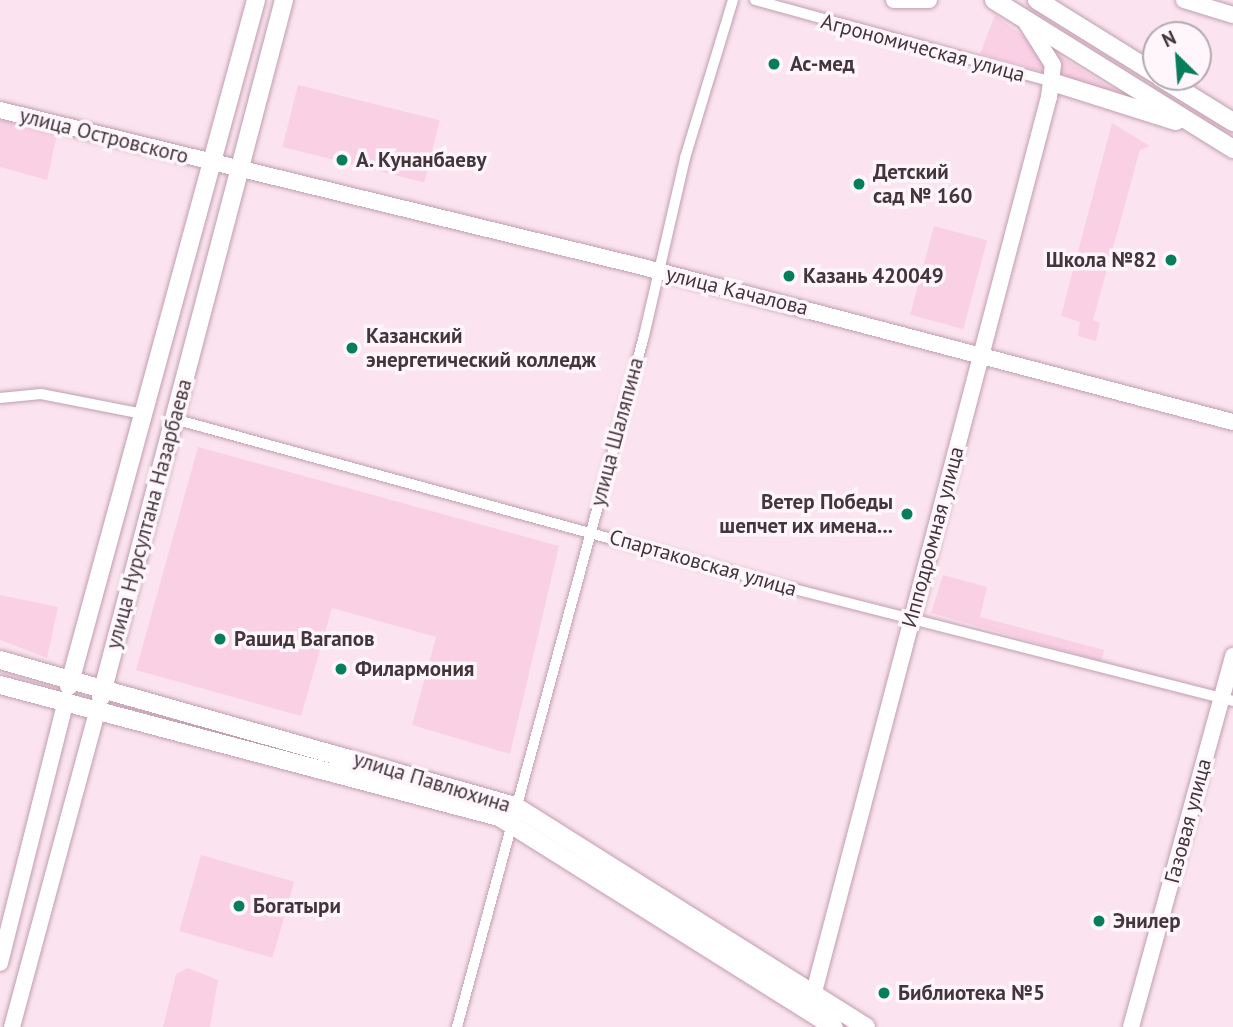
<!DOCTYPE html>
<meta charset="utf-8">
<style>
body{margin:0}
#map{position:relative;width:1233px;height:1027px;overflow:hidden;background:#fbe4ef;font-family:"PT Sans",sans-serif}
div>[style]{position:absolute}
.green>*{inset:0;background:#fad0e5;transform-origin:0 0}
.roads{filter:drop-shadow(0 0 2px #c19eb0) drop-shadow(0 0 2px #c19eb0)}
.street>*{height:10px;margin:-5px;padding:0 5px;transform-origin:5px;border-radius:5px;background:#fff}
.secondary>*{height:16px;margin:-8px;padding:0 8px;transform-origin:8px;border-radius:8px;background:#fff}
.primary>*{height:18px;margin:-9px;padding:0 9px;transform-origin:9px;border-radius:9px;background:#fff}
.dots>*{width:19px;height:19px;translate:-50% -50%;box-sizing:border-box;border:4px solid #fef6fa;border-radius:50%}
span{translate:-50% -50%;white-space:nowrap;text-align:center;line-height:1.15;-webkit-text-stroke:7px #fef6fa;paint-order:stroke}
.street-label{font-size:21px;color:#44353d}
.poi-label{font-size:21px;color:#44353d;font-weight:700}
.left{translate:0 -50%;text-align:left}
.right{translate:-100% -50%;text-align:right}
.north{position:absolute;left:1142px;top:21px;width:70px;height:70px;box-sizing:border-box;background:#fef6fa;border:2px solid #b4a9ae;border-radius:50%;rotate:335deg;font-size:19px;font-weight:700;line-height:28px;text-align:center;color:#44353d}
.north::after{content:'';display:block;margin:auto;width:24px;height:32px;background:#067e5c;clip-path:polygon(50% 0,100% 100%,50% 72%,0 100%)}
</style>
<div id="map">
<div class="green">
<i style="clip-path:polygon(995px 15px,1039px 48px,1048px 73px,980px 54px)"></i>
<i style="clip-path:polygon(1056px 54px,1134px 102px,1061px 79px)"></i>
<i style="left:298px;top:85px;width:146px;height:64px;rotate:14deg"></i>
<i style="clip-path:polygon(0 120px,57px 135px,47px 180px,0 167px)"></i>
<i style="clip-path:polygon(1112px 123px,1150px 146px,1140px 150px,1093px 320px,1100px 323px,1096px 341px,1078px 336px,1080px 322px,1061px 316px)"></i>
<i style="left:934px;top:226px;width:55px;height:92px;rotate:15deg"></i>
<i style="clip-path:polygon(198px 447px,559px 546px,510px 754px,412px 725px,436px 637px,332px 608px,301px 716px,136px 670px)"></i>
<i style="clip-path:polygon(943px 575px,987px 587px,980px 617px,1104px 650px,1101px 661px,931px 613px)"></i>
<i style="clip-path:polygon(0 595px,58px 607px,47px 658px,0 640px)"></i>
<i style="left:201px;top:855px;width:97px;height:79px;rotate:16deg"></i>
<i style="clip-path:polygon(188px 968px,218px 980px,210px 1027px,163px 1027px,176px 974px)"></i>
</div>
<div class="roads">
<div class="street">
<i style="left:755px;top:0;width:308px;rotate:15.4deg"></i>
<i style="left:0;top:398px;width:41px;rotate:-5.6deg"></i>
<i style="left:41px;top:394px;width:104px;rotate:11.1deg"></i>
<i style="left:174px;top:419px;width:643px;rotate:15.33deg"></i>
<i style="left:794px;top:589px;width:453px;rotate:14.3deg"></i>
<i style="left:457px;top:1027px;width:716px;rotate:-74.86deg"></i>
<i style="left:644px;top:336px;width:183px;rotate:-77deg"></i>
<i style="left:685px;top:158px;width:165px;rotate:-73.1deg"></i>
</div>
<div class="secondary">
<i style="left:894px;top:0;width:35px"></i>
<i style="left:1184px;top:0;width:51px;rotate:17deg"></i>
<i style="left:0;top:110px;width:658px;rotate:13.72deg"></i>
<i style="left:639px;top:266px;width:614px;rotate:14.72deg"></i>
<i style="left:0;top:963px;width:271px;rotate:-75.9deg"></i>
<i style="left:814px;top:992px;width:925px;rotate:-75.29deg"></i>
<i style="left:1049px;top:97px;width:32px;rotate:-83deg"></i>
<i style="left:1053px;top:65px;width:54px;rotate:-122.2deg"></i>
<i style="left:12px;top:1027px;width:330px;rotate:-74.9deg"></i>
<i style="left:1131px;top:1027px;width:385px;rotate:-74.6deg"></i>
</div>
<div class="primary">
<i style="left:994px;top:0;width:282px;rotate:31.9deg"></i>
<i style="left:1037px;top:0;width:140px;rotate:31.9deg"></i>
<i style="left:1160px;top:77px;width:86px;rotate:31.7deg"></i>
<i style="left:1052px;top:82px;width:130px;rotate:17.5deg"></i>
<i style="left:0;top:660px;width:535px;rotate:15.83deg"></i>
<i style="left:515px;top:806px;width:415px;rotate:32.2deg"></i>
<i style="left:0;top:685px;width:516px;rotate:14.82deg"></i>
<i style="left:499px;top:817px;width:395px;rotate:32.1deg"></i>
<i style="left:69px;top:686px;width:711px;rotate:-74.75deg"></i>
<i style="left:101px;top:697px;width:721px;rotate:-75.29deg"></i>
</div>
</div>
<div class="dots">
<i style="left:774px;top:64px;background:#067e5c"></i>
<i style="left:342px;top:160px;background:#067e5c"></i>
<i style="left:859px;top:184px;background:#067e5c"></i>
<i style="left:1171px;top:260px;background:#067e5c"></i>
<i style="left:789px;top:276px;background:#067e5c"></i>
<i style="left:352px;top:348px;background:#067e5c"></i>
<i style="left:907px;top:514px;background:#067e5c"></i>
<i style="left:220px;top:639px;background:#067e5c"></i>
<i style="left:341px;top:669px;background:#067e5c"></i>
<i style="left:239px;top:906px;background:#067e5c"></i>
<i style="left:1099px;top:921px;background:#067e5c"></i>
<i style="left:884px;top:993px;background:#067e5c"></i>
</div>
<div class="street-label">
<span style="left:923px;top:48px;rotate:15deg">Агрономическая улица</span>
<span style="left:104px;top:136px;rotate:14deg">улица Островского</span>
<span style="left:737px;top:291px;rotate:14deg">улица Качалова</span>
<span style="left:617px;top:432px;rotate:-75deg">улица Шаляпина</span>
<span style="left:149px;top:514px;rotate:-75deg">улица Нурсултана Назарбаева</span>
<span style="left:933px;top:537px;rotate:-75deg">Ипподромная улица</span>
<span style="left:703px;top:563px;rotate:16deg">Спартаковская улица</span>
<span style="left:432px;top:782px;rotate:17deg">улица Павлюхина</span>
<span style="left:1188px;top:821px;rotate:-75deg">Газовая улица</span>
</div>
<div class="poi-label">
<span class="left" style="left:790px;top:64px">Ас-мед</span>
<span class="left" style="left:356px;top:160px">А. Кунанбаеву</span>
<span class="left" style="left:873px;top:184px">Детский<br>сад № 160</span>
<span class="right" style="left:1157px;top:260px">Школа №82</span>
<span class="left" style="left:803px;top:276px">Казань 420049</span>
<span class="left" style="left:366px;top:348px">Казанский<br>энергетический колледж</span>
<span class="right" style="left:893px;top:514px">Ветер Победы<br>шепчет их имена...</span>
<span class="left" style="left:234px;top:639px">Рашид Вагапов</span>
<span class="left" style="left:355px;top:669px">Филармония</span>
<span class="left" style="left:253px;top:906px">Богатыри</span>
<span class="left" style="left:1113px;top:921px">Энилер</span>
<span class="left" style="left:898px;top:993px">Библиотека №5</span>
</div>
<div class="north">N</div>
</div>
